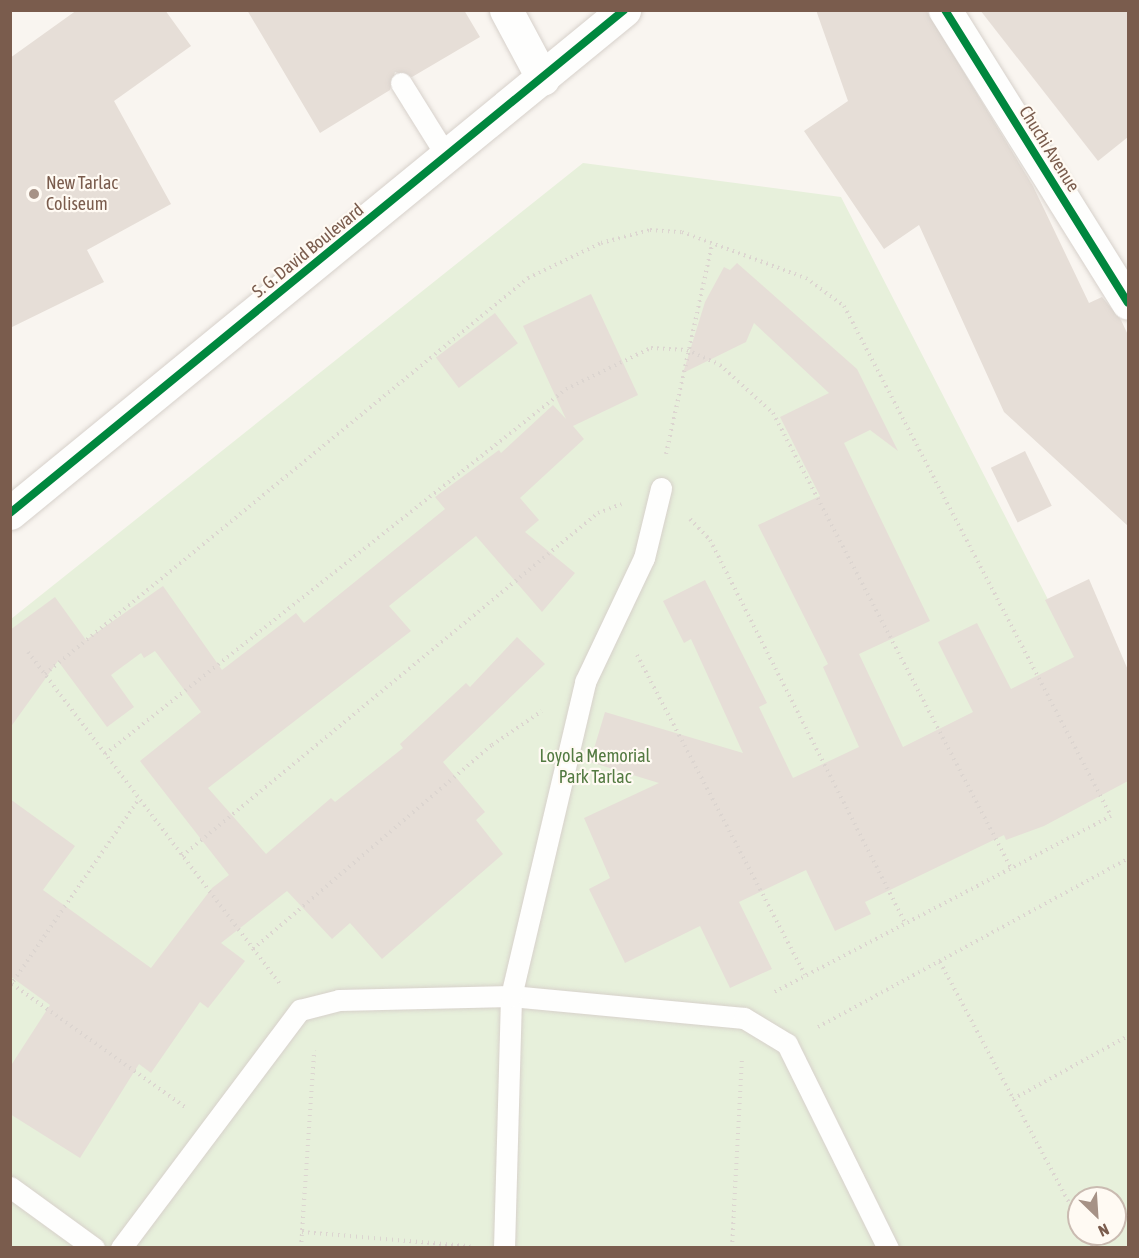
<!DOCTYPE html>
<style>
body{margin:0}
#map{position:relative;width:1139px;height:1258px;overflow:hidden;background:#f9f5f0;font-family:"Asap Condensed",sans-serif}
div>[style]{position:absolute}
.green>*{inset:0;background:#e7f0db}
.building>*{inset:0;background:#e6ded7;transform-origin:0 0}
.path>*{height:4px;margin-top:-2px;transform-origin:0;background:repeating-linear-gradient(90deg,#dcd5d0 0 1.5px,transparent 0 6px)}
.roads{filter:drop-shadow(0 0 2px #d7d1cb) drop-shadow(0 0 2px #d7d1cb)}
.lane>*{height:21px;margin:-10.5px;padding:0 10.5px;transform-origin:10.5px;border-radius:10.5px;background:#fefefd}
.street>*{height:33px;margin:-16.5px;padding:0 16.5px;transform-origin:16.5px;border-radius:16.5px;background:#fefefd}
.secondary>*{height:33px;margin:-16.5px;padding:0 16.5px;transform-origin:16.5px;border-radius:16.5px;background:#fefefd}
.cycleway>*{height:8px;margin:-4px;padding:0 4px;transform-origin:4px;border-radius:4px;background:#00873e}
.dots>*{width:16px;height:16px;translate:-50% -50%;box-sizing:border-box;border:3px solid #fffaf3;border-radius:50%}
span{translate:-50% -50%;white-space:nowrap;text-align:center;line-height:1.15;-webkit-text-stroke:4.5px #fffaf3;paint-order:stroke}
.street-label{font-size:18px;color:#7a5c4d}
.poi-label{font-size:18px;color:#7a5c4d}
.left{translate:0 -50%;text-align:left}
.park-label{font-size:18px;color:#537a41}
.frame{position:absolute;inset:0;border:12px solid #7a5c4d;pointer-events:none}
.north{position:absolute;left:1067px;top:1186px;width:60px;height:60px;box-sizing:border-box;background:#fffaf3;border:2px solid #cabbb1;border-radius:50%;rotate:155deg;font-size:16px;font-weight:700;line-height:24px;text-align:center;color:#7a5c4d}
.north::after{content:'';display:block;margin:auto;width:21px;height:27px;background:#a69286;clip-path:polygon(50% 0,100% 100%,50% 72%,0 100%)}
</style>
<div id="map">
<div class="green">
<i style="clip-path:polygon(evenodd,583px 163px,841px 197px,1128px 755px,1128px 1247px,11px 1248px,11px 619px,583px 163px,1079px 1198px,1115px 1198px,1115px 1234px,1079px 1234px,1079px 1198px)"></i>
</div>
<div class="building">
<i style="clip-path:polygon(77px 10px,165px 10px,191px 46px,114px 101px,171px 204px,87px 250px,104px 282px,10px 328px,10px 58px)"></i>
<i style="clip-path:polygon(247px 10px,464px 10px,480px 37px,412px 77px,395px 72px,390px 90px,320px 133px)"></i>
<i style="clip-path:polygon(816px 10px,926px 10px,1033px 186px,1089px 303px,1102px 297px,1121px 320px,1128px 335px,1128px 526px,1004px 412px,919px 225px,884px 249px,804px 131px,848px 101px)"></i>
<i style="clip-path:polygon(980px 10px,1128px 10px,1128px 137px,1098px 161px)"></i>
<i style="clip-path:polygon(737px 263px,857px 369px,898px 451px,870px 430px,844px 443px,930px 621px,859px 654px,903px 747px,973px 712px,938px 642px,977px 623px,1011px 689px,1074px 657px,1045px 600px,1089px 579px,1128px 670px,1128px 781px,1044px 826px,1006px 840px,1004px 835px,865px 902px,871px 914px,835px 931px,806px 870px,739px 902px,772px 969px,730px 988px,700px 926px,625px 963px,589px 889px,610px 878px,584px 818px,659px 783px,590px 762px,605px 712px,743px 753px,691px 639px,684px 643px,663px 601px,705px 580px,767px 703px,759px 707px,793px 778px,859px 747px,823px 667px,828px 664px,758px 525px,820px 496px,780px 417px,829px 393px,754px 323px,746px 342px,683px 373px,705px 302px,724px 267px,730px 270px)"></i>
<i style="clip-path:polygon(591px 294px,638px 395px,573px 426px,584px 439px,520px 498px,539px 520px,525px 532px,575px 573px,542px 612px,476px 536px,389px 606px,411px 631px,208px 788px,266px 854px,331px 798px,335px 802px,403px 748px,400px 744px,466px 683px,470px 687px,517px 637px,545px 664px,443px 762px,485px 812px,476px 820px,503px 854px,382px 959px,350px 923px,332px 939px,287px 891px,221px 943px,245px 961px,208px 1008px,200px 1002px,151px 1073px,139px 1064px,80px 1158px,10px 1114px,10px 1067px,50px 1005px,10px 976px,10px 799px,75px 846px,43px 890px,151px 968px,212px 888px,229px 875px,140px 761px,201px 712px,155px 651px,144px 658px,141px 653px,111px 675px,134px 707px,107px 727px,58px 661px,10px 728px,10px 630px,55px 597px,86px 640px,163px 586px,222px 670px,296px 613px,304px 623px,445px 509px,435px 497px,499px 450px,501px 453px,553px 405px,566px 419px,523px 326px)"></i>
<i style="left:495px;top:313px;width:38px;height:74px;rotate:53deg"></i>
<i style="left:1025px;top:451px;width:61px;height:38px;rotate:64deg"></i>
</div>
<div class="path">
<i style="left:666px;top:454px;width:215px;rotate:-77.6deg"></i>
<i style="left:690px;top:519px;width:29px;rotate:46deg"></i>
<i style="left:710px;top:540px;width:430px;rotate:63deg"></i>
<i style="left:28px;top:652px;width:417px;rotate:52.8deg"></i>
<i style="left:637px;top:655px;width:361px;rotate:62.3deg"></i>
<i style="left:45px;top:674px;width:625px;rotate:-39.35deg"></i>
<i style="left:528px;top:278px;width:81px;rotate:-25.6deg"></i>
<i style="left:601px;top:243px;width:51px;rotate:-14.9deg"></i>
<i style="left:650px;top:230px;width:32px;rotate:4deg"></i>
<i style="left:682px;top:232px;width:132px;rotate:20.4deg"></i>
<i style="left:806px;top:278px;width:47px;rotate:36.4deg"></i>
<i style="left:844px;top:306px;width:576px;rotate:62.37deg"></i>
<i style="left:1111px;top:816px;width:382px;rotate:152.4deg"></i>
<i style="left:105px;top:754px;width:588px;rotate:-38.37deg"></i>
<i style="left:566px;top:389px;width:94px;rotate:-25.8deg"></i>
<i style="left:651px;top:348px;width:36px;rotate:3deg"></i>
<i style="left:687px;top:350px;width:36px;rotate:24deg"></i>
<i style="left:720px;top:365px;width:72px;rotate:42.2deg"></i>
<i style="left:773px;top:413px;width:513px;rotate:62.39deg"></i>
<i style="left:182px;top:856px;width:539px;rotate:-39.51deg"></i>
<i style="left:598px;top:513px;width:25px;rotate:-21deg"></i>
<i style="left:253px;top:949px;width:314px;rotate:-40.5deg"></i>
<i style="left:492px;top:745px;width:60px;rotate:-34.2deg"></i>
<i style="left:940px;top:962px;width:294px;rotate:61.8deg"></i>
<i style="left:12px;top:984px;width:212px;rotate:35.4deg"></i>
<i style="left:10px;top:986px;width:227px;rotate:-55.4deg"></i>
<i style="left:818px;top:1027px;width:353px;rotate:-28.5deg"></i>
<i style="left:1013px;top:1099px;width:131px;rotate:-28.7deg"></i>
<i style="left:302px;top:1232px;width:169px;rotate:4.8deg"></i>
<i style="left:1086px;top:1234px;width:16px;rotate:63deg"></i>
<i style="left:301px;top:1248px;width:198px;rotate:-86.2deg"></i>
<i style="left:732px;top:1248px;width:191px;rotate:-87deg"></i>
</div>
<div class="roads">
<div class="lane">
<i style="left:401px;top:83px;width:87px;rotate:58.1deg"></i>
<i style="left:10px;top:1187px;width:104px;rotate:36deg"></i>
<i style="left:121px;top:1248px;width:298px;rotate:-53.1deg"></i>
<i style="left:300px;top:1010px;width:40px;rotate:-14.4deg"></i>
<i style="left:339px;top:1000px;width:172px;rotate:-1.3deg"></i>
<i style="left:511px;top:996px;width:234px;rotate:5.4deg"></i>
<i style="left:744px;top:1018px;width:50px;rotate:31.2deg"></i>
<i style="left:787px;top:1044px;width:228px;rotate:63.7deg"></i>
<i style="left:504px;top:1248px;width:252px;rotate:-88.4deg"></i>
<i style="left:511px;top:996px;width:323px;rotate:-76.7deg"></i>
<i style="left:585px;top:682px;width:137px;rotate:-64.6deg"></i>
<i style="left:644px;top:558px;width:72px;rotate:-76.3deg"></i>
</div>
<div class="street">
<i style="left:506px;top:10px;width:78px;rotate:61.8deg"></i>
<i style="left:945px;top:10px;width:345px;rotate:58deg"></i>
</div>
<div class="secondary">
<i style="left:10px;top:513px;width:794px;rotate:-39.32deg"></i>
</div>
</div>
<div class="cycleway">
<i style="left:945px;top:10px;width:345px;rotate:58deg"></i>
<i style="left:10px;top:513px;width:794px;rotate:-39.32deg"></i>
</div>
<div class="dots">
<i style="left:34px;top:194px;background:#a69286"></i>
</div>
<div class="street-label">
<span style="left:1049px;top:149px;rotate:58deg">Chuchi Avenue</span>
<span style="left:308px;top:251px;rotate:-39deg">S. G. David Boulevard</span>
</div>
<div class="poi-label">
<span class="left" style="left:46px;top:194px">New Tarlac<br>Coliseum</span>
</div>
<div class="park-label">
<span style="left:595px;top:767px">Loyola Memorial<br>Park Tarlac</span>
</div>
<div class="frame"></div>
<div class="north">N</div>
</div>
